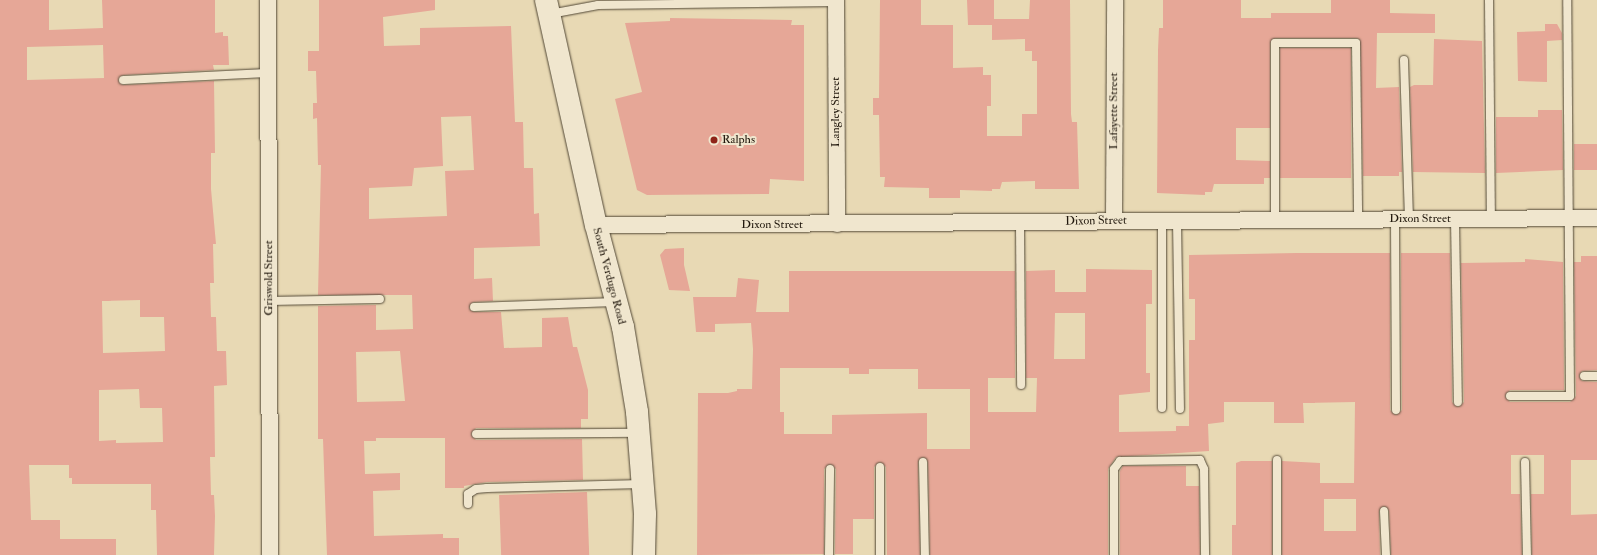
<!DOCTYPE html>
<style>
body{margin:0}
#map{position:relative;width:1597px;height:555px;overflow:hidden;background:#e8d9b4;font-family:"IM FELL Double Pica",serif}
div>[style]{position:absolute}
.building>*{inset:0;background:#e6a797;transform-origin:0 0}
.roads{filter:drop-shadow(0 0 1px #524836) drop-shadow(0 0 1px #524836)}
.service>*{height:8px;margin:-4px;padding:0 4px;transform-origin:4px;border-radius:4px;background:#f0e6ce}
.minor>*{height:16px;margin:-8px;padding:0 8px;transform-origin:8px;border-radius:8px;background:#f0e6ce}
.secondary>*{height:22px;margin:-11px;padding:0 11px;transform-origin:11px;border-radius:11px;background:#f0e6ce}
.dots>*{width:11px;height:11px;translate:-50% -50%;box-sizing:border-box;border:2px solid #f0e6ce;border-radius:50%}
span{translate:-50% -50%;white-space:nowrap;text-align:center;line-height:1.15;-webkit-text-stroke:4px #f0e6ce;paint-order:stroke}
.street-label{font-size:12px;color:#20170c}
.poi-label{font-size:12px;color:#20170c}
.left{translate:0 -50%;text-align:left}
</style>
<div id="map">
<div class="building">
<i style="clip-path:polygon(evenodd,0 0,49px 0,49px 30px,103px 28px,102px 0,215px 0,215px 33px,223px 32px,223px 36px,228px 36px,229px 65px,213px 65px,214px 70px,123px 75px,118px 80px,123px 85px,214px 81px,215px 153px,211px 153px,211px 189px,216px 244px,213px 244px,214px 283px,210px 283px,211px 317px,216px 317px,217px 351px,226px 351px,227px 385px,214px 386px,215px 457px,210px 457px,211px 495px,214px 495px,215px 516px,214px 555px,157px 555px,156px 510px,151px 510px,151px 484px,72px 484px,72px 478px,69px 478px,69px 465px,29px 465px,31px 520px,60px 520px,60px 539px,116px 539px,116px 555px,0 555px,0 0,103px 45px,104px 78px,27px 80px,27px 47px,103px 45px,0 0,140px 300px,140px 317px,164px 317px,165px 351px,103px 353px,102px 301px,140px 300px,0 0,139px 389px,140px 408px,162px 408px,163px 442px,116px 443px,116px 440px,99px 441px,99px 390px,139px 389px)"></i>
<i style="clip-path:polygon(evenodd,319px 0,435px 0,435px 10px,383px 17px,384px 46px,420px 45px,420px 28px,511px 26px,515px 122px,523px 122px,524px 168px,533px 168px,534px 214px,539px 213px,540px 246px,474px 248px,474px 279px,492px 278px,493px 301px,473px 302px,469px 308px,474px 312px,501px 312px,504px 348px,542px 347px,542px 318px,568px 317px,573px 347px,577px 347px,588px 390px,588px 419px,581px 419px,581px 428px,476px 428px,471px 434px,476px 440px,582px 439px,583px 480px,487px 482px,464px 486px,464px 488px,445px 488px,445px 438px,376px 438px,376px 441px,364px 441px,365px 474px,400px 473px,400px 490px,373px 491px,374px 536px,443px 534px,443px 538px,459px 538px,459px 555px,327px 555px,323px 439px,318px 439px,318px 306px,376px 305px,376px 330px,413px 329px,412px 295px,318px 295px,321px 165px,318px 165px,317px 118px,313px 119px,313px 103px,317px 103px,316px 71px,308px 71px,308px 51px,319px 51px,319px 0,471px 116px,474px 170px,445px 171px,447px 216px,369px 219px,369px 188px,412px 186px,414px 168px,443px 166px,441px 117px,471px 116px,319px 0,400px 351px,405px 401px,357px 402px,356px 352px,400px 351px)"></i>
<i style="clip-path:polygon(880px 0,921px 0,921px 25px,953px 25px,953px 68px,983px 67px,983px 75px,991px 75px,991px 106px,987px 106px,987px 136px,1022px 136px,1022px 114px,1037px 114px,1037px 61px,1032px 61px,1032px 51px,1025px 51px,1025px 39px,992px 40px,992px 25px,968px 25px,967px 0,994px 0,994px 19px,1029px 19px,1030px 0,1070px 0,1071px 114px,1072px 122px,1077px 122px,1079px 189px,1035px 189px,1035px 181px,1002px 182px,1000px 189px,992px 189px,992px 191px,960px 190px,960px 198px,929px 198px,929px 188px,884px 187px,885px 177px,880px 177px,879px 115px,873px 115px,873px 98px,879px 98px)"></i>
<i style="clip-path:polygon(1163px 0,1241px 0,1241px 18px,1271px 18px,1271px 13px,1331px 13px,1331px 0,1390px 0,1390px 13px,1435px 14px,1435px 33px,1377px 33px,1376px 88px,1399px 87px,1402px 172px,1399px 172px,1399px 176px,1363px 176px,1360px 40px,1356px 38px,1275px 38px,1270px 43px,1270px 128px,1236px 128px,1236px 160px,1270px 161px,1270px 178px,1264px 178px,1264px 184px,1214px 184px,1212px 192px,1205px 192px,1205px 195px,1157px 193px,1158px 50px,1159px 28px,1163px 28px)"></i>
<i style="clip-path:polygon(670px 18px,792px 20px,791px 25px,804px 25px,804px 181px,770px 179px,769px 194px,647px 195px,637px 190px,615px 99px,642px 92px,625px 23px,670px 21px)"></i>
<i style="clip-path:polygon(1545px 24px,1557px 24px,1562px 33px,1562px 40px,1547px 41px,1547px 82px,1518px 81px,1517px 32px,1545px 31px)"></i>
<i style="clip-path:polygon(1434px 39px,1482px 41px,1485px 173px,1413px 172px,1410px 87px,1414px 85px,1433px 85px)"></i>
<i style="left:1280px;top:48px;width:71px;height:130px"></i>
<i style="clip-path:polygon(1538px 110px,1562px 110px,1563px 170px,1496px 173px,1496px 117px,1538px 117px)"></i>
<i style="left:1574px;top:144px;width:23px;height:26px"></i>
<i style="clip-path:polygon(684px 248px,684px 265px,690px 291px,669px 290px,660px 255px,665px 249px)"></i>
<i style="clip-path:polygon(evenodd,1297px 253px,1390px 253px,1390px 410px,1396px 415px,1402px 410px,1401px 253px,1450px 253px,1452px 402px,1458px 407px,1464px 402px,1461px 263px,1525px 262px,1525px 259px,1563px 262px,1564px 390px,1510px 390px,1505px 396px,1510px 402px,1570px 402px,1576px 396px,1574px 262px,1581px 262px,1581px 256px,1597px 256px,1597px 370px,1582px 371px,1579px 376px,1582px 381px,1597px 382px,1597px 460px,1571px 460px,1571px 515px,1597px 514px,1597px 555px,1532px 555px,1531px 494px,1544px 494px,1544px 455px,1511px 455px,1511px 494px,1520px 494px,1522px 555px,1391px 555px,1389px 511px,1384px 506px,1379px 511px,1380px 555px,1282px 555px,1282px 461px,1320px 463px,1320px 483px,1354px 483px,1355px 402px,1303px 403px,1304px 423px,1274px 423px,1274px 402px,1224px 402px,1224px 422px,1208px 424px,1209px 451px,1116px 457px,1108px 469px,1108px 555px,930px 555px,928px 462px,923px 457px,918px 462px,920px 555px,887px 555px,886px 467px,880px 462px,874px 467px,874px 519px,853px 519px,853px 554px,835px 554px,836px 469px,830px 464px,824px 469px,824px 554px,697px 555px,698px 393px,728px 393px,737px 391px,737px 389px,752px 389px,753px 349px,751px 323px,715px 324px,715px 332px,696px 332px,693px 297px,736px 297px,738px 278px,759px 280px,756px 312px,789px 312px,789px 271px,1015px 271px,1015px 378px,988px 378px,988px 412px,1036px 412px,1037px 378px,1026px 378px,1026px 271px,1055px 270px,1055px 292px,1086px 292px,1086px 269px,1152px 270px,1152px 304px,1146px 304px,1146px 373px,1150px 373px,1150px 392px,1119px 395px,1119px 432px,1176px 431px,1176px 426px,1189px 426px,1189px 340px,1195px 340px,1195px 299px,1189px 299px,1189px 255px,1297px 253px,1055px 313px,1085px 313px,1085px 359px,1054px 359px,1055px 313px,1297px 253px,780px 368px,849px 368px,849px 374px,869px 374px,869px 369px,918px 369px,918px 389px,970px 389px,970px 449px,927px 449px,927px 413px,832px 415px,832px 434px,784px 434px,784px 412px,780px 412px,780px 368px,1297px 253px,1324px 499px,1356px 499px,1356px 531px,1324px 531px,1324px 499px)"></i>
<i style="clip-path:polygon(1241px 461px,1272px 461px,1272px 555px,1232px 555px,1232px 525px,1236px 525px,1236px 463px)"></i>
<i style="clip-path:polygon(1123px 466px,1186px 466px,1186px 486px,1199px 486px,1200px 555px,1120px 555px,1120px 471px)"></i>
<i style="left:587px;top:492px;width:63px;height:88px;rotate:88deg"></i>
</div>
<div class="roads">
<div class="service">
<i style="left:1489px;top:0;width:219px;rotate:89.5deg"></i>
<i style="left:550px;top:14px;width:49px;rotate:-10.6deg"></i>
<i style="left:598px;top:5px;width:238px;rotate:-0.7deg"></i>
<i style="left:1404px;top:60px;width:159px;rotate:88.2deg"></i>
<i style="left:123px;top:80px;width:145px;rotate:-2.8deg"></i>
<i style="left:1395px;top:219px;width:191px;rotate:89.7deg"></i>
<i style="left:1455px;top:219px;width:183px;rotate:89.1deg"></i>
<i style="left:1275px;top:220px;width:177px;rotate:-90deg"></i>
<i style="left:1275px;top:43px;width:81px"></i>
<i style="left:1356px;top:43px;width:176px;rotate:89.3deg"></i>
<i style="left:1162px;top:221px;width:187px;rotate:90deg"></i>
<i style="left:1177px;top:221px;width:188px;rotate:89.1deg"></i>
<i style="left:1020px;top:222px;width:163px;rotate:89.6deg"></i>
<i style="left:269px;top:301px;width:111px;rotate:-1deg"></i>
<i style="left:474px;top:307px;width:141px;rotate:-2deg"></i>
<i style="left:1584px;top:376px;width:13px"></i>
<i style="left:1510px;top:396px;width:60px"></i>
<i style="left:1570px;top:396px;width:396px;rotate:-90.4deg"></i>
<i style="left:476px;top:434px;width:162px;rotate:-0.4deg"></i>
<i style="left:923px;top:462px;width:93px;rotate:88.8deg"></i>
<i style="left:1525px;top:462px;width:93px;rotate:88.8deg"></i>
<i style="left:880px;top:467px;width:88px;rotate:90deg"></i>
<i style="left:468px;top:504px;width:10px;rotate:-90deg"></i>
<i style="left:468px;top:494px;width:9px;rotate:-32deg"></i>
<i style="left:476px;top:489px;width:11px;rotate:-5deg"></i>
<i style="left:487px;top:488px;width:155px;rotate:-1.5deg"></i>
<i style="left:1384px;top:511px;width:44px;rotate:87.4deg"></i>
<i style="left:829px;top:555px;width:86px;rotate:-89.3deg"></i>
<i style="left:1114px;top:555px;width:86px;rotate:-90deg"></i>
<i style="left:1114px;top:469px;width:10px;rotate:-53deg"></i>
<i style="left:1120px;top:461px;width:80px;rotate:-0.7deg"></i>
<i style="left:1200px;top:460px;width:10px;rotate:66deg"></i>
<i style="left:1204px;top:469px;width:86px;rotate:89.3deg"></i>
<i style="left:1277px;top:555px;width:95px;rotate:-90deg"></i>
</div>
<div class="minor">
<i style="left:268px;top:0;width:555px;rotate:89.79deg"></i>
<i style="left:836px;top:0;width:224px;rotate:89.7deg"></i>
<i style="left:1114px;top:221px;width:221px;rotate:-89.7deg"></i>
<i style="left:596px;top:225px;width:1001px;rotate:-0.4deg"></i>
</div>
<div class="secondary">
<i style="left:546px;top:0;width:230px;rotate:77.5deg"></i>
<i style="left:596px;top:225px;width:106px;rotate:75.2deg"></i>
<i style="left:623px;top:327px;width:86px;rotate:80.6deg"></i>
<i style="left:637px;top:412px;width:102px;rotate:85.5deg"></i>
<i style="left:645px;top:514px;width:41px;rotate:91.4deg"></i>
</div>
</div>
<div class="dots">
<i style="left:714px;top:140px;background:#8f2418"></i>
</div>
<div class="street-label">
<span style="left:1114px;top:111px;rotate:-90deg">Lafayette Street</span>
<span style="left:836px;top:112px;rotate:-90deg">Langley Street</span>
<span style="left:1420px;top:219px">Dixon Street</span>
<span style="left:1096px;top:221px;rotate:-1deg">Dixon Street</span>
<span style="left:772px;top:225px">Dixon Street</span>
<span style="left:609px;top:276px;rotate:75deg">South Verdugo Road</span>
<span style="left:269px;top:278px;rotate:-90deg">Griswold Street</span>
</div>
<div class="poi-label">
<span class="left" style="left:722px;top:140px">Ralphs</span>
</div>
</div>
